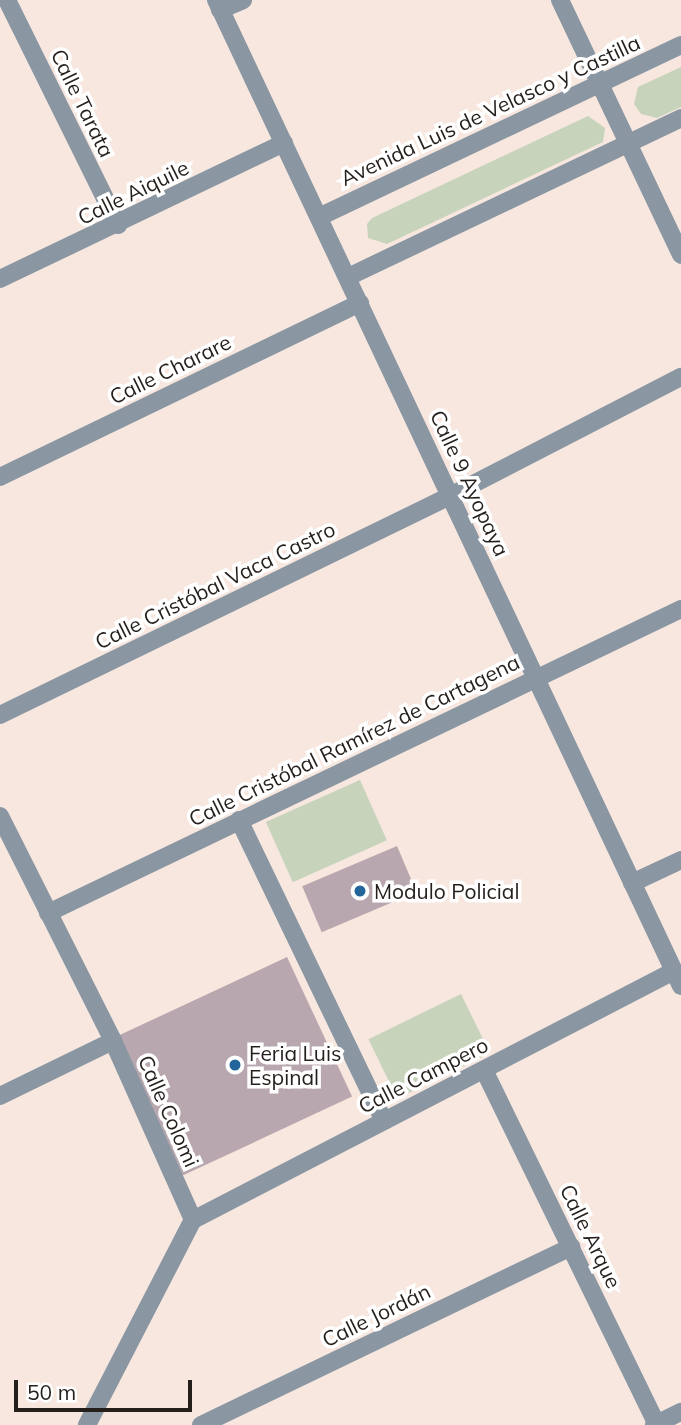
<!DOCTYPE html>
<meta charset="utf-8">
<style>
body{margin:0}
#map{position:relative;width:681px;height:1425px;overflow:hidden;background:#f7e7df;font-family:Mulish,sans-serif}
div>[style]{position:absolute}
.green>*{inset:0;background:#c7d4bb;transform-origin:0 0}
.building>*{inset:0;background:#b8a7ae;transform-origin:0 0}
.minor>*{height:18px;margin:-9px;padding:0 9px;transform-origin:9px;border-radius:9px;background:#8a97a3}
.dots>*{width:19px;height:19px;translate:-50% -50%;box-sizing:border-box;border:4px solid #fff;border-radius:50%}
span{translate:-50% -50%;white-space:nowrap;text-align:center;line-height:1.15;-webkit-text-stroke:7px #fff;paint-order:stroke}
.street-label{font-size:21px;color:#251f1c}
.poi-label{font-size:21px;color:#251f1c}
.left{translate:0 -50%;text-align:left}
.scale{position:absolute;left:14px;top:1380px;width:178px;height:32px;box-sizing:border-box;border:4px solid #251f1c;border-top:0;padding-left:9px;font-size:21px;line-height:24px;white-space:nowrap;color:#251f1c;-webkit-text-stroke:5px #fff;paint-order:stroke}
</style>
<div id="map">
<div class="green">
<i style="clip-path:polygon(681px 67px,681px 107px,657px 118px,641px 114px,634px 104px,638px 87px)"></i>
<i style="clip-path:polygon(588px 116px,605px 128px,603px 142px,387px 244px,368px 238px,367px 224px,372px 218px)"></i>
<i style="left:360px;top:780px;width:66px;height:103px;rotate:66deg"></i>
<i style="left:461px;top:994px;width:66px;height:103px;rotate:64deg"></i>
</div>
<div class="building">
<i style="left:397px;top:846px;width:50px;height:103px;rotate:67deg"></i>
<i style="left:287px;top:957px;width:154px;height:187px;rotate:65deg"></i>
</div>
<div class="minor">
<i style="left:7px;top:0;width:251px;rotate:63.7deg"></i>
<i style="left:216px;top:0;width:1090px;rotate:64.75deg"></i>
<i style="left:560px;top:0;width:282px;rotate:64.6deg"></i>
<i style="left:220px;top:10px;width:25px;rotate:-23deg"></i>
<i style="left:319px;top:217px;width:401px;rotate:-25.4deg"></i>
<i style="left:348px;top:277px;width:369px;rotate:-25.5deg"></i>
<i style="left:0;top:279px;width:315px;rotate:-25.6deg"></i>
<i style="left:0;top:477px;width:400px;rotate:-25.8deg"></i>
<i style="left:0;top:715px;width:500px;rotate:-25.95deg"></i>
<i style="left:450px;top:496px;width:260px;rotate:-27.3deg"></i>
<i style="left:0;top:816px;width:252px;rotate:63.3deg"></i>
<i style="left:113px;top:1041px;width:196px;rotate:65.9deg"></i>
<i style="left:239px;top:820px;width:334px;rotate:64.3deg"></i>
<i style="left:632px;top:883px;width:54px;rotate:-25.1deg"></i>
<i style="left:48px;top:913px;width:702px;rotate:-25.65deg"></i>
<i style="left:484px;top:1070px;width:394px;rotate:64deg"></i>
<i style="left:0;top:1096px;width:126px;rotate:-26deg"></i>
<i style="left:193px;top:1220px;width:542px;rotate:-27.37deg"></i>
<i style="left:87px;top:1425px;width:231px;rotate:-62.7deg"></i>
<i style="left:201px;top:1425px;width:411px;rotate:-25.7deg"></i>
<i style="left:654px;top:1425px;width:30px;rotate:-26deg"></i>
</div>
<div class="dots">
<i style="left:360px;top:891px;background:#23649a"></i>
<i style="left:235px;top:1065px;background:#23649a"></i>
</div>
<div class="street-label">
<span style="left:83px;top:103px;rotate:64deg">Calle Tarata</span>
<span style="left:490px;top:110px;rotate:-25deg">Avenida Luis de Velasco y Castilla</span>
<span style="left:133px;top:192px;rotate:-26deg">Calle Aiquile</span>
<span style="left:170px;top:369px;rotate:-26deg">Calle Charare</span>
<span style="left:470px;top:483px;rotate:65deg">Calle 9 Ayopaya</span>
<span style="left:215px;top:585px;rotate:-26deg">Calle Cristóbal Vaca Castro</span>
<span style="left:354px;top:740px;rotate:-26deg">Calle Cristóbal Ramírez de Cartagena</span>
<span style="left:423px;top:1075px;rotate:-27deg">Calle Campero</span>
<span style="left:169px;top:1111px;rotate:66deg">Calle Colomi</span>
<span style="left:591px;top:1236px;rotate:64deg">Calle Arque</span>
<span style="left:376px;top:1315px;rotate:-26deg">Calle Jordán</span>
</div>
<div class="poi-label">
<span class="left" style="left:374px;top:891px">Modulo Policial</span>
<span class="left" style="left:249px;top:1065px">Feria Luis<br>Espinal</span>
</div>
<div class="scale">50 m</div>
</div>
